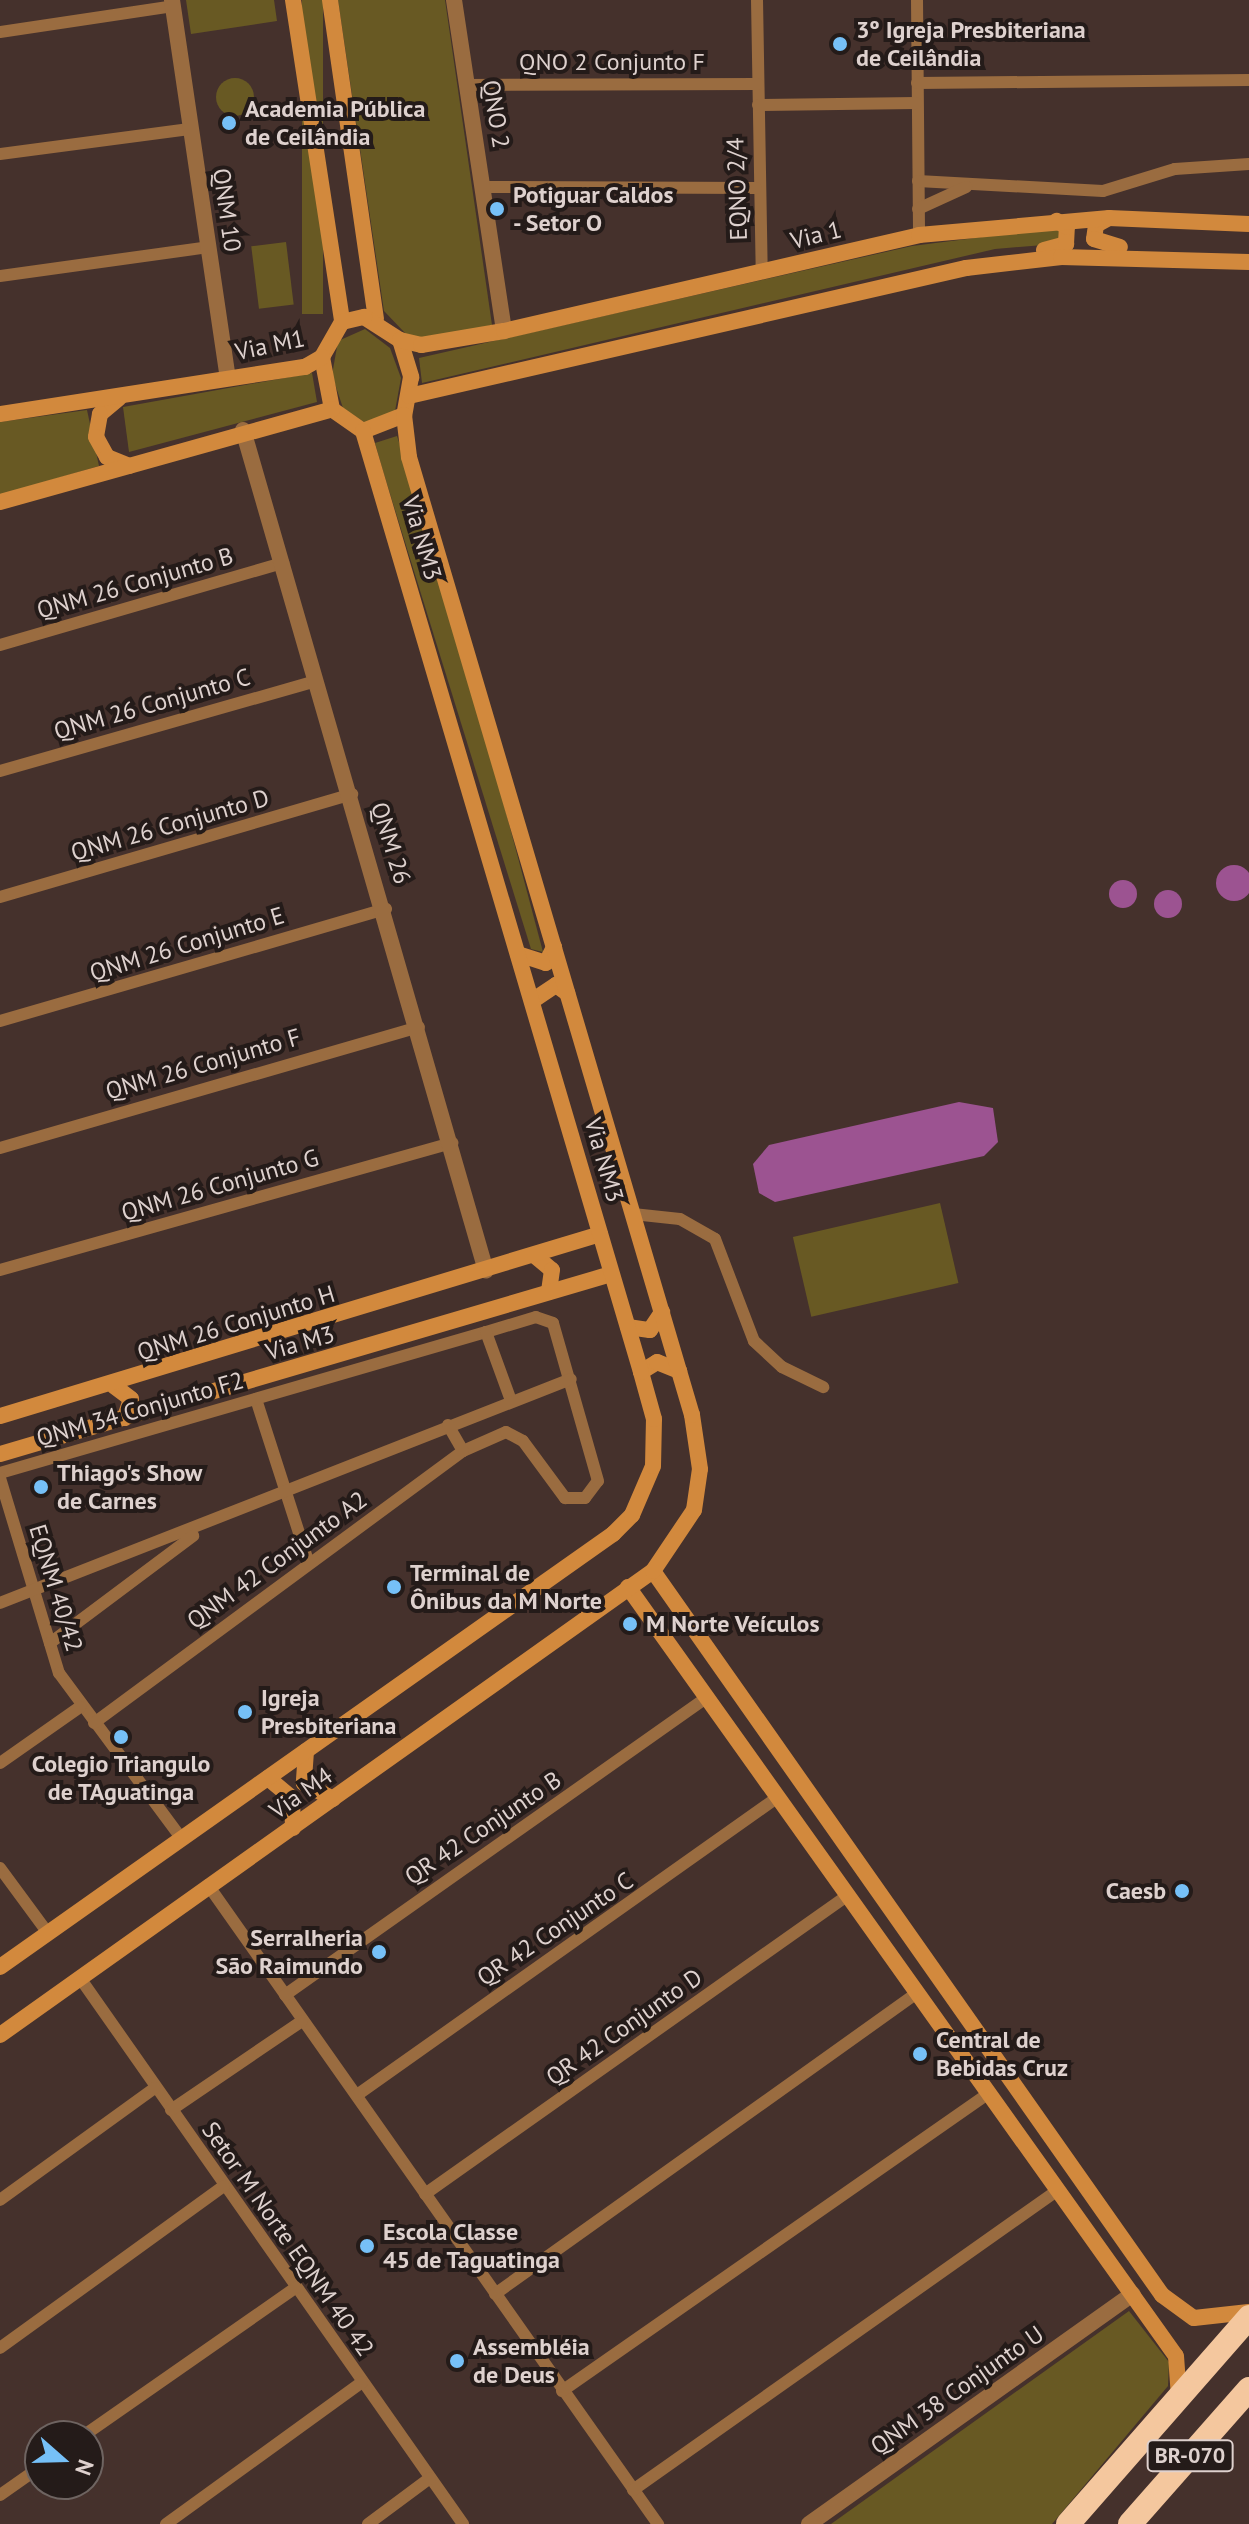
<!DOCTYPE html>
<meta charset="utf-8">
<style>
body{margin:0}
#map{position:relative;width:1249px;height:2524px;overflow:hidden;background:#45312c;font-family:"PT Sans",sans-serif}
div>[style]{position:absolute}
.green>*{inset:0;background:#685923;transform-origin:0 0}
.round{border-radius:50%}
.water>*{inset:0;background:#9c5391}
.minor>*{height:12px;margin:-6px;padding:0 6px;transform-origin:6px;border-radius:6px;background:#9a6c40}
.tertiary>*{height:16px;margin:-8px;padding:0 8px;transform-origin:8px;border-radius:8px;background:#9a6c40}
.secondary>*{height:16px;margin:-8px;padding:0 8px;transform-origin:8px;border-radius:8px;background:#d2893d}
.motorway>*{height:24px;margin:-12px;padding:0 12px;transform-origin:12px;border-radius:12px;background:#f4c79e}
.dots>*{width:22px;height:22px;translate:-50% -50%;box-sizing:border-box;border:4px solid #241b19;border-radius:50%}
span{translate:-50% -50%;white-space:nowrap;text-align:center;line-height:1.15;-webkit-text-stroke:8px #241b19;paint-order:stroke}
.shield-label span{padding:2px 6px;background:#241b19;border:2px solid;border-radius:6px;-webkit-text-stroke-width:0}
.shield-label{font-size:22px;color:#ded1ce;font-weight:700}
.poi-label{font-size:24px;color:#ded1ce;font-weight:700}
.left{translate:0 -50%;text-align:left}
.right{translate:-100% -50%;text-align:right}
.street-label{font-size:24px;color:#ded1ce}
.north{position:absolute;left:24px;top:2420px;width:80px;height:80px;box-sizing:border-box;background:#241b19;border:2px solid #6e6461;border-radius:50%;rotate:110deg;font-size:22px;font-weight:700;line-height:32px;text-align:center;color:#ded1ce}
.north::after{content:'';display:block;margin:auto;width:28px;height:36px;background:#76c0f7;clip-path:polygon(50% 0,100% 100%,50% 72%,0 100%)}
</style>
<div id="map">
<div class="green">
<i style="clip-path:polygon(186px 0,274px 0,277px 21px,191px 34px)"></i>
<i style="left:302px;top:0;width:21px;height:314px"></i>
<i style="clip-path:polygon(338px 0,445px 0,492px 325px,429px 340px,406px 334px,384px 311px)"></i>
<i class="round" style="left:216px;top:78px;width:38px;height:38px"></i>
<i style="clip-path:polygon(1053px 228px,1062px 233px,1056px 244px,995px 249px,422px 383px,419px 358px,912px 246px)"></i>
<i style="left:286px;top:242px;width:63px;height:35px;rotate:83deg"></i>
<i style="clip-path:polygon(365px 329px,390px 348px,401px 378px,395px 411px,367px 424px,343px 408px,332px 375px,338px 341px)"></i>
<i style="clip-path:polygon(312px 373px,317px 402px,129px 452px,123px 407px)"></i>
<i style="clip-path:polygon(87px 410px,99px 466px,0 495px,0 422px)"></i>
<i style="clip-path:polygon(397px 436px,443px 575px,543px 952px,531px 949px,383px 471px,375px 443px)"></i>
<i style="left:940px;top:1203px;width:82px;height:151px;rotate:77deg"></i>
<i style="clip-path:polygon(1129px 2311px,1169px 2362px,1168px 2386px,1052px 2524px,831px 2524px)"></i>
</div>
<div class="water">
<i class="round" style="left:1216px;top:865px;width:36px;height:36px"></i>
<i class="round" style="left:1109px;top:880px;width:28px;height:28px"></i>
<i class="round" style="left:1154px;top:890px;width:28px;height:28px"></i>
<i style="clip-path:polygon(959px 1102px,993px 1108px,998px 1142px,984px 1156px,775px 1202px,759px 1193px,753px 1164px,769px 1145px)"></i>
</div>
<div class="minor">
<i style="left:757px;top:0;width:273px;rotate:89deg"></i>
<i style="left:917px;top:0;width:235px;rotate:89.5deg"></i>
<i style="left:0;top:32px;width:175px;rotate:-8.5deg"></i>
<i style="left:917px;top:83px;width:332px;rotate:-0.5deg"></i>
<i style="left:467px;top:85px;width:291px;rotate:-0.2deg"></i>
<i style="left:758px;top:105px;width:158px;rotate:-0.7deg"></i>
<i style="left:0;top:154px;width:193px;rotate:-7.5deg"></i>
<i style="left:918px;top:181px;width:185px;rotate:3.1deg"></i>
<i style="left:1103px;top:191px;width:75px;rotate:-17deg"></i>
<i style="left:1175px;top:169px;width:74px;rotate:-3.9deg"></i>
<i style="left:483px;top:187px;width:273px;rotate:0.2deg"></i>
<i style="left:918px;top:209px;width:53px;rotate:-24.6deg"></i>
<i style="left:0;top:276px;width:210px;rotate:-7.9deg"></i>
<i style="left:0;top:645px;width:295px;rotate:-16.2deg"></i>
<i style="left:0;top:771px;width:329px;rotate:-15.9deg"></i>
<i style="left:0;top:897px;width:367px;rotate:-16.3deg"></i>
<i style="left:0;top:1021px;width:402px;rotate:-16.2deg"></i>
<i style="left:0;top:1148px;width:436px;rotate:-16.1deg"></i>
<i style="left:633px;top:1214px;width:47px;rotate:6.1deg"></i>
<i style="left:680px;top:1219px;width:40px;rotate:29.7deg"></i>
<i style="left:715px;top:1239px;width:109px;rotate:69.1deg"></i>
<i style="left:754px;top:1341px;width:38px;rotate:43deg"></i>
<i style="left:782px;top:1367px;width:46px;rotate:26deg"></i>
<i style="left:0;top:1270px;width:470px;rotate:-15.7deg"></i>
<i style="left:256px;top:1399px;width:170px;rotate:72.2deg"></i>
<i style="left:463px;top:1451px;width:47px;rotate:-23.8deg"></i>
<i style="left:506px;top:1432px;width:19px;rotate:28deg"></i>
<i style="left:523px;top:1441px;width:71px;rotate:53.6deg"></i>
<i style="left:565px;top:1498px;width:20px"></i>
<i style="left:585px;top:1498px;width:21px;rotate:-53deg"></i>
<i style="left:598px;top:1481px;width:164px;rotate:-105.9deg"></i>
<i style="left:553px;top:1323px;width:18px;rotate:-161deg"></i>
<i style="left:536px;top:1317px;width:52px;rotate:163.3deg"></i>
<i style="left:0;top:1473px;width:506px;rotate:-16.18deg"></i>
<i style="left:486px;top:1332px;width:70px;rotate:70deg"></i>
<i style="left:0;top:1478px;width:204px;rotate:73.2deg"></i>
<i style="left:59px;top:1673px;width:205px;rotate:53.5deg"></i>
<i style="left:0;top:1603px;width:613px;rotate:-21.42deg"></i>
<i style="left:50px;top:1643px;width:179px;rotate:-36.8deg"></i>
<i style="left:94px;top:1723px;width:458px;rotate:-36.4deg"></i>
<i style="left:463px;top:1451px;width:30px;rotate:-120deg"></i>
<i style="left:0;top:1763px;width:98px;rotate:-35deg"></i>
<i style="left:0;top:1868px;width:81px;rotate:53.6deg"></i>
<i style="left:208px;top:1885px;width:782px;rotate:54.85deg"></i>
<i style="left:80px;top:1978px;width:667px;rotate:54.95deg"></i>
<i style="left:285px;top:1995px;width:515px;rotate:-35.2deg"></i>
<i style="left:357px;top:2095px;width:516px;rotate:-35.29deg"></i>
<i style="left:171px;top:2110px;width:158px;rotate:-34.2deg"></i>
<i style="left:425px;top:2194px;width:518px;rotate:-35.25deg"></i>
<i style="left:0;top:2200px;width:191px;rotate:-35.9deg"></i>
<i style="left:495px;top:2294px;width:518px;rotate:-35.5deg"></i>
<i style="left:0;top:2348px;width:276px;rotate:-35.9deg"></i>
<i style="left:562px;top:2391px;width:521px;rotate:-34.91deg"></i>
<i style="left:83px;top:2436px;width:259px;rotate:-34.9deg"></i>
<i style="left:633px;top:2490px;width:520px;rotate:-35.22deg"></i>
<i style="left:0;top:2495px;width:49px;rotate:-35deg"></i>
<i style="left:166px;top:2524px;width:242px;rotate:-35.9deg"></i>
<i style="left:368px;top:2524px;width:77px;rotate:-36.6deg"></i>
</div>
<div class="tertiary">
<i style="left:172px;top:0;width:382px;rotate:81.6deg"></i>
<i style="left:454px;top:0;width:335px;rotate:81.4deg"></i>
<i style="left:243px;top:430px;width:875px;rotate:73.88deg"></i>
<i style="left:809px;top:2524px;width:397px;rotate:-35.4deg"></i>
</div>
<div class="secondary">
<i style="left:293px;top:0;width:326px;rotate:81.3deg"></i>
<i style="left:330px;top:0;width:322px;rotate:81.8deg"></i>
<i style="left:1107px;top:219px;width:13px;rotate:151deg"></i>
<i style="left:1096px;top:225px;width:14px;rotate:98deg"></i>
<i style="left:1094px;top:239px;width:27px;rotate:17deg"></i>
<i style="left:1044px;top:250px;width:23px;rotate:-15deg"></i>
<i style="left:1066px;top:244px;width:17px;rotate:-87deg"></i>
<i style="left:1067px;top:227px;width:12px;rotate:-149deg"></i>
<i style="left:364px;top:317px;width:43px;rotate:32.6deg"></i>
<i style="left:400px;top:340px;width:39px;rotate:73deg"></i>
<i style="left:411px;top:377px;width:39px;rotate:100deg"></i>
<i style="left:404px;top:415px;width:44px;rotate:158.7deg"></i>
<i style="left:363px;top:431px;width:38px;rotate:-145deg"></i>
<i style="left:332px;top:409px;width:53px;rotate:-100.9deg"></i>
<i style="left:322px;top:357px;width:40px;rotate:-60.3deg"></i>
<i style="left:342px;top:322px;width:23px;rotate:-13deg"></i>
<i style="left:400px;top:340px;width:22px;rotate:13deg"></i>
<i style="left:421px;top:345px;width:84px;rotate:-9.6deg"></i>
<i style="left:504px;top:331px;width:426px;rotate:-13deg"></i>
<i style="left:919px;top:235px;width:191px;rotate:-5.1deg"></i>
<i style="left:1109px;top:218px;width:140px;rotate:2.5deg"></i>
<i style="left:409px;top:396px;width:572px;rotate:-12.94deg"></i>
<i style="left:966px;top:268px;width:96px;rotate:-6.6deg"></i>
<i style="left:1061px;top:257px;width:188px;rotate:1.5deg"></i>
<i style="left:119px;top:398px;width:25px;rotate:140deg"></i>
<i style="left:100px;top:414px;width:23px;rotate:100deg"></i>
<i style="left:96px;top:437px;width:23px;rotate:61deg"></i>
<i style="left:107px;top:457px;width:24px;rotate:22deg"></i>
<i style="left:0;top:414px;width:309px;rotate:-8.8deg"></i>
<i style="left:305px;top:367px;width:20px;rotate:-30deg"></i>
<i style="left:0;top:502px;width:345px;rotate:-15.6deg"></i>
<i style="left:518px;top:954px;width:29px;rotate:18deg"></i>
<i style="left:546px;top:963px;width:18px;rotate:-63deg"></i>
<i style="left:532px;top:1001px;width:29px;rotate:-34deg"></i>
<i style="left:556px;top:985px;width:14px;rotate:36deg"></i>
<i style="left:534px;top:1255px;width:23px;rotate:40deg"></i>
<i style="left:552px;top:1270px;width:22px;rotate:98deg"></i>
<i style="left:628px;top:1327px;width:22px;rotate:8deg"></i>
<i style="left:650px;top:1330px;width:22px;rotate:-56deg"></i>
<i style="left:641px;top:1372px;width:19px;rotate:-32deg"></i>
<i style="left:657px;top:1362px;width:24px;rotate:22deg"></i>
<i style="left:114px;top:1386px;width:21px;rotate:37deg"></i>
<i style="left:131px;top:1399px;width:20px;rotate:108deg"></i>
<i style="left:0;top:1416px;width:627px;rotate:-16.87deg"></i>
<i style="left:0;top:1454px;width:637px;rotate:-16.41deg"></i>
<i style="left:653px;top:1571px;width:885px;rotate:54.89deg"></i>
<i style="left:1162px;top:2295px;width:39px;rotate:36deg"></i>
<i style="left:1194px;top:2318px;width:55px;rotate:-6.2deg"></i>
<i style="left:628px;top:1587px;width:944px;rotate:54.53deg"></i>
<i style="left:1176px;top:2356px;width:41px;rotate:85.8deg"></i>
<i style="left:306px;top:1751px;width:32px;rotate:94deg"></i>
<i style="left:304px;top:1783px;width:33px;rotate:29deg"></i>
<i style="left:268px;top:1778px;width:31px;rotate:40deg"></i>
<i style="left:292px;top:1798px;width:30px;rotate:88deg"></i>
<i style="left:0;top:1967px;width:751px;rotate:-35.24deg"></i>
<i style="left:613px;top:1534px;width:27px;rotate:-45deg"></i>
<i style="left:632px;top:1515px;width:53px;rotate:-66.8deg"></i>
<i style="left:653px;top:1466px;width:47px;rotate:-88.8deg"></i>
<i style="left:654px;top:1419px;width:49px;rotate:-105.5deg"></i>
<i style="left:641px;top:1372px;width:981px;rotate:-106.46deg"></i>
<i style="left:0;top:2035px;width:801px;rotate:-35.4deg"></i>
<i style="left:653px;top:1571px;width:73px;rotate:-56.1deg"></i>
<i style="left:694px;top:1510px;width:41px;rotate:-81.7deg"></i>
<i style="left:700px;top:1469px;width:55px;rotate:-98.4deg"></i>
<i style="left:692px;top:1415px;width:999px;rotate:-106.46deg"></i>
<i style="left:409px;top:457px;width:42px;rotate:-96.8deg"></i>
</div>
<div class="motorway">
<i style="left:1068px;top:2524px;width:275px;rotate:-48.8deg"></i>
<i style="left:1130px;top:2524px;width:180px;rotate:-48.6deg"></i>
</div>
<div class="dots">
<i style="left:840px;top:44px;background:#76c0f7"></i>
<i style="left:229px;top:123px;background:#76c0f7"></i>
<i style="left:497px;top:209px;background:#76c0f7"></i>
<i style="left:41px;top:1487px;background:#76c0f7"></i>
<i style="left:394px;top:1587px;background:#76c0f7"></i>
<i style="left:630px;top:1624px;background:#76c0f7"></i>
<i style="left:245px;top:1712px;background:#76c0f7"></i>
<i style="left:121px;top:1737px;background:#76c0f7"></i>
<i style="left:1182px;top:1891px;background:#76c0f7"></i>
<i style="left:379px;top:1952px;background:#76c0f7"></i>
<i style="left:920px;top:2054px;background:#76c0f7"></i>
<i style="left:367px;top:2246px;background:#76c0f7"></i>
<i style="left:457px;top:2361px;background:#76c0f7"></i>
</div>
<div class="shield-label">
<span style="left:1190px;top:2456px">BR-070</span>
</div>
<div class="poi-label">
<span class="left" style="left:856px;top:44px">3º Igreja Presbiteriana<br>de Ceilândia</span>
<span class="left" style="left:245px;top:123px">Academia Pública<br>de Ceilândia</span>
<span class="left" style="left:513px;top:209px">Potiguar Caldos<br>- Setor O</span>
<span class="left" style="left:57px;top:1487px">Thiago's Show<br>de Carnes</span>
<span class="left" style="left:410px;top:1587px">Terminal de<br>Ônibus da M Norte</span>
<span class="left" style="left:646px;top:1624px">M Norte Veículos</span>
<span class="left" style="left:261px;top:1712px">Igreja<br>Presbiteriana</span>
<span style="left:121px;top:1778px">Colegio Triangulo<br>de TAguatinga</span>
<span class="right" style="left:1166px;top:1891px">Caesb</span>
<span class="right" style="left:363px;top:1952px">Serralheria<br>São Raimundo</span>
<span class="left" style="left:936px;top:2054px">Central de<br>Bebidas Cruz</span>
<span class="left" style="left:383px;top:2246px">Escola Classe<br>45 de Taguatinga</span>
<span class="left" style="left:473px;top:2361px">Assembléia<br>de Deus</span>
</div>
<div class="street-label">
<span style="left:612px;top:62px">QNO 2 Conjunto F</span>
<span style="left:496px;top:114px;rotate:81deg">QNO 2</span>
<span style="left:737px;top:189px;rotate:-92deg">EQNO 2/4</span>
<span style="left:227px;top:210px;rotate:82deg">QNM 10</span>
<span style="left:816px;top:235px;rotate:-14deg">Via 1</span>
<span style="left:270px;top:345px;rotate:-12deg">Via M1</span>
<span style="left:422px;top:538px;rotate:74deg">Via NM3</span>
<span style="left:135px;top:583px;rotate:-16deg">QNM 26 Conjunto B</span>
<span style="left:152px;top:704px;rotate:-16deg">QNM 26 Conjunto C</span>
<span style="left:170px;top:825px;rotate:-16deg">QNM 26 Conjunto D</span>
<span style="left:391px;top:843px;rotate:73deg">QNM 26</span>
<span style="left:187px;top:944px;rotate:-17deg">QNM 26 Conjunto E</span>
<span style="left:203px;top:1064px;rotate:-16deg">QNM 26 Conjunto F</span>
<span style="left:604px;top:1160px;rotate:74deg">Via NM3</span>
<span style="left:220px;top:1185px;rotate:-16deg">QNM 26 Conjunto G</span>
<span style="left:236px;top:1323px;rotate:-17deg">QNM 26 Conjunto H</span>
<span style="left:300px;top:1343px;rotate:-16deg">Via M3</span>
<span style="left:140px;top:1409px;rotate:-16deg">QNM 34 Conjunto F2</span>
<span style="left:277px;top:1560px;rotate:-36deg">QNM 42 Conjunto A2</span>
<span style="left:56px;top:1588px;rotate:73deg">EQNM 40/42</span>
<span style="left:301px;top:1793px;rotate:-35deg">Via M4</span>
<span style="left:483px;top:1828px;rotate:-34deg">QR 42 Conjunto B</span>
<span style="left:555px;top:1929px;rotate:-34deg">QR 42 Conjunto C</span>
<span style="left:624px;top:2027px;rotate:-35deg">QR 42 Conjunto D</span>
<span style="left:288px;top:2239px;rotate:55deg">Setor M Norte EQNM 40 42</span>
<span style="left:957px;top:2390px;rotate:-35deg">QNM 38 Conjunto U</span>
</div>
<div class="north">N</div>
</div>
